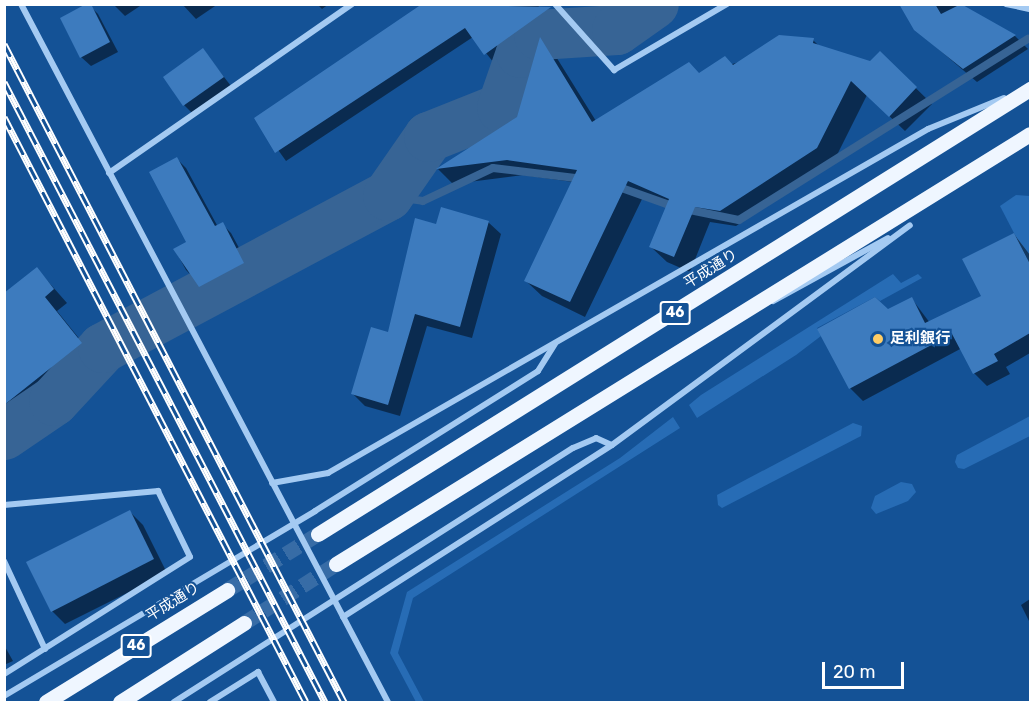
<!DOCTYPE html>
<meta charset="utf-8">
<style>
body{margin:0}
#map{position:relative;width:1035px;height:707px;overflow:hidden;background:#145296;font-family:Rubik,"Noto Sans JP",sans-serif}
div>[style]{position:absolute}
[style*='--x']{left:calc(var(--x)*1px);top:calc(var(--y)*1px);width:calc(var(--w)*1px);rotate:calc(var(--a)*1deg)}
.green>*{inset:0;background:#276cb5}
.water>*{inset:0;background:#376495}
.shadow>*{inset:0;background:#0007}
.stream>*{height:8px;margin:-4px;padding:0 4px;transform-origin:4px;border-radius:4px;background:#376495}
.river>*{height:50px;margin:-25px;padding:0 25px;transform-origin:25px;border-radius:25px;background:#376495}
.building>*{inset:0;background:#3d7bbe}
.primary-tunnel>*{height:15px;margin-top:-7.5px;transform-origin:0;background:repeating-linear-gradient(90deg,#376ca6 0 15px,transparent 0 23px)}
.minor>*{height:6px;margin:-3px;padding:0 3px;transform-origin:3px;border-radius:3px;background:#a4caf2}
.primary>*{height:15px;margin:-7.5px;padding:0 7.5px;transform-origin:7.5px;border-radius:7.5px;background:#eff6ff}
.rail>*{height:7px;margin-top:-3.5px;transform-origin:0;background:repeating-linear-gradient(90deg,#145296 0 14px,#fff 0 28px);box-sizing:border-box;border-block:2px solid #fff}
.dots>*{width:16px;height:16px;translate:-50% -50%;box-sizing:border-box;border:3px solid #145296;border-radius:50%}
span{translate:-50% -50%;white-space:nowrap;text-align:center;line-height:1.15;-webkit-text-stroke:4.5px #145296;paint-order:stroke}
.shield-label span{padding:2px 4px;background:#145296;border:2px solid;border-radius:4px;-webkit-text-stroke-width:0}
.shield-label{font-size:14px;color:#fff;font-weight:700}
.street-label{font-size:15px;color:#fff}
.poi-label{font-size:15px;color:#fff;font-weight:700}
.left{translate:0 -50%;text-align:left}
.frame{position:absolute;inset:0;border:6px solid #fff;pointer-events:none}
.scale{position:absolute;left:822px;top:662px;width:82px;height:27px;box-sizing:border-box;border:3px solid #fff;border-top:0;padding-left:8px;font-size:18px;line-height:21px;white-space:nowrap;color:#fff;-webkit-text-stroke:4px #145296;paint-order:stroke}
</style>
<div id="map">
<div class="green">
<div style="clip-path:polygon(1016px 195px,1030px 196px,1030px 264px,1000px 206px)"></div>
<div style="clip-path:polygon(893px 274px,901px 283px,918px 274px,922px 278px,880px 301px,875px 297px,817px 328px,821px 336px,796px 355px,697px 418px,689px 405px,701px 395px)"></div>
<div style="clip-path:polygon(1030px 416px,1030px 436px,964px 469px,958px 468px,955px 462px,957px 455px)"></div>
<div style="clip-path:polygon(673px 417px,680px 428px,413px 598px,398px 653px,424px 702px,416px 702px,390px 653px,407px 592px,620px 458px)"></div>
<div style="clip-path:polygon(853px 423px,862px 426px,861px 436px,722px 508px,718px 505px,717px 495px)"></div>
<div style="clip-path:polygon(901px 482px,912px 484px,916px 492px,908px 501px,876px 514px,871px 508px,875px 496px)"></div>
</div>
<div class="water">
<div style="clip-path:polygon(99px 343px,110px 362px,67px 403px,5px 446px,5px 424px,39px 399px)"></div>
</div>
<div class="shadow">
<div style="clip-path:polygon(113px 4px,143px 4px,125px 16px)"></div>
<div style="clip-path:polygon(182px 4px,218px 4px,196px 19px)"></div>
<div style="clip-path:polygon(317px 4px,329px 4px,322px 9px)"></div>
<div style="clip-path:polygon(425px 4px,537px 4px,550px 23px,494px 63px,473px 37px,286px 161px,256px 119px)"></div>
<div style="clip-path:polygon(937px 4px,958px 4px,1015px 36px,1028px 49px,977px 82px,915px 29px,927px 11px)"></div>
<div style="clip-path:polygon(89px 5px,98px 14px,118px 52px,91px 66px,81px 57px)"></div>
<div style="clip-path:polygon(541px 40px,555px 55px,596px 121px,699px 74px,813px 40px,820px 47px,871px 62px,880px 53px,932px 104px,905px 131px,867px 95px,833px 163px,736px 226px,710px 222px,690px 272px,667px 262px,651px 247px,668px 206px,644px 195px,585px 317px,542px 296px,526px 281px,573px 182px,523px 175px,453px 184px,438px 169px,518px 118px)"></div>
<div style="clip-path:polygon(203px 50px,231px 86px,193px 114px,184px 105px)"></div>
<div style="clip-path:polygon(177px 159px,186px 168px,218px 227px,222px 224px,231px 233px,252px 272px,210px 295px,186px 270px,175px 250px,189px 242px)"></div>
<div style="clip-path:polygon(488px 222px,501px 234px,472px 338px,427px 326px,400px 416px,365px 406px,353px 394px,389px 334px,438px 226px)"></div>
<div style="clip-path:polygon(1014px 234px,1030px 255px,1030px 353px,1006px 367px,1010px 374px,987px 386px,974px 373px,962px 348px,863px 401px,850px 388px,888px 311px,912px 299px,930px 323px,983px 297px)"></div>
<div style="clip-path:polygon(37px 269px,67px 303px,57px 311px,94px 357px,4px 428px,4px 341px)"></div>
<div style="clip-path:polygon(130px 512px,143px 525px,167px 573px,65px 624px,52px 611px)"></div>
<div style="clip-path:polygon(1030px 599px,1030px 623px,1021px 605px)"></div>
<div style="clip-path:polygon(4px 645px,13px 661px,4px 665px)"></div>
</div>
<div class="stream">
<div style="--x:616;--y:186;--w:63;--a:19.6"></div>
<div style="--x:675;--y:207;--w:65;--a:11.5"></div>
<div style="--x:739;--y:220;--w:341;--a:-32.1"></div>
<div style="--x:388;--y:196;--w:35;--a:8"></div>
<div style="--x:423;--y:201;--w:77;--a:-25.2"></div>
<div style="--x:493;--y:168;--w:91;--a:7"></div>
</div>
<div class="river">
<div style="--x:4;--y:435;--w:60;--a:-34.2"></div>
<div style="--x:54;--y:401;--w:72;--a:-47.2"></div>
<div style="--x:103;--y:348;--w:323;--a:-28.1"></div>
<div style="--x:388;--y:196;--w:72;--a:-55.2"></div>
<div style="--x:429;--y:137;--w:79;--a:-21.7"></div>
<div style="--x:502;--y:108;--w:58;--a:-70.9"></div>
<div style="--x:521;--y:53;--w:25;--a:-45"></div>
<div style="--x:539;--y:35;--w:78;--a:-3.7"></div>
<div style="--x:617;--y:30;--w:45;--a:-35.1"></div>
</div>
<div class="building">
<div style="clip-path:polygon(86px 4px,91px 4px,110px 42px,80px 58px,60px 18px)"></div>
<div style="clip-path:polygon(422px 4px,551px 7px,484px 55px,465px 28px,275px 153px,254px 118px)"></div>
<div style="clip-path:polygon(899px 4px,935px 4px,941px 14px,961px 4px,1016px 35px,963px 69px,914px 30px)"></div>
<div style="clip-path:polygon(779px 35px,814px 38px,813px 43px,870px 61px,880px 51px,917px 87px,889px 117px,851px 81px,817px 148px,720px 211px,695px 207px,674px 257px,649px 247px,669px 199px,628px 181px,570px 302px,524px 281px,577px 170px,507px 160px,436px 169px,517px 117px,540px 37px,592px 122px,689px 62px,699px 73px,725px 56px,733px 65px)"></div>
<div style="clip-path:polygon(203px 48px,224px 77px,183px 106px,163px 77px)"></div>
<div style="clip-path:polygon(177px 157px,215px 226px,223px 222px,244px 263px,199px 287px,173px 249px,186px 242px,149px 172px)"></div>
<div style="clip-path:polygon(441px 207px,489px 221px,460px 327px,415px 314px,388px 405px,351px 394px,371px 327px,388px 332px,415px 218px,436px 224px)"></div>
<div style="clip-path:polygon(1014px 233px,1030px 264px,1030px 333px,994px 354px,998px 361px,973px 374px,952px 334px,849px 389px,817px 329px,875px 297px,888px 309px,912px 297px,925px 323px,981px 296px,962px 259px)"></div>
<div style="clip-path:polygon(37px 267px,54px 289px,45px 297px,82px 343px,4px 405px,4px 293px)"></div>
<div style="clip-path:polygon(130px 510px,154px 559px,51px 612px,26px 562px)"></div>
</div>
<div class="primary-tunnel">
<div style="--x:227;--y:590;--w:107;--a:-31.6"></div>
<div style="--x:244;--y:623;--w:109;--a:-32.7"></div>
</div>
<div class="minor">
<div style="--x:21;--y:4;--w:789;--a:62.27"></div>
<div style="--x:555;--y:4;--w:89;--a:48.2"></div>
<div style="--x:614;--y:70;--w:131;--a:-30.3"></div>
<div style="--x:1006;--y:4;--w:25;--a:12"></div>
<div style="--x:109;--y:173;--w:296;--a:-34.8"></div>
<div style="--x:773;--y:301;--w:131;--a:-28.7"></div>
<div style="--x:272;--y:483;--w:57;--a:-10.1"></div>
<div style="--x:328;--y:473;--w:692;--a:-29.83"></div>
<div style="--x:928;--y:129;--w:82;--a:-22.2"></div>
<div style="--x:4;--y:505;--w:155;--a:-5.2"></div>
<div style="--x:158;--y:491;--w:73;--a:64.1"></div>
<div style="--x:190;--y:557;--w:220;--a:147.8"></div>
<div style="--x:4;--y:561;--w:97;--a:65"></div>
<div style="--x:343;--y:617;--w:319;--a:-32.6"></div>
<div style="--x:612;--y:445;--w:370;--a:-36.4"></div>
<div style="--x:4;--y:696;--w:362;--a:-30.7"></div>
<div style="--x:315;--y:511;--w:263;--a:-32.1"></div>
<div style="--x:538;--y:371;--w:32;--a:-58"></div>
<div style="--x:174;--y:702;--w:473;--a:-32.5"></div>
<div style="--x:573;--y:448;--w:25;--a:-23"></div>
<div style="--x:596;--y:438;--w:17;--a:24"></div>
<div style="--x:210;--y:702;--w:57;--a:-32"></div>
<div style="--x:258;--y:672;--w:34;--a:62"></div>
</div>
<div class="primary">
<div style="--x:318;--y:534;--w:840;--a:-32.01"></div>
<div style="--x:336;--y:564;--w:816;--a:-31.78"></div>
<div style="--x:46;--y:702;--w:213;--a:-31.7"></div>
<div style="--x:120;--y:702;--w:147;--a:-32.5"></div>
</div>
<div class="rail">
<div style="--x:4;--y:44;--w:741;--a:62.67"></div>
<div style="--x:4;--y:82;--w:698;--a:62.63"></div>
<div style="--x:4;--y:117;--w:658;--a:62.7"></div>
</div>
<div class="dots">
<div style="left:878px;top:339px;background:#ffcd65"></div>
</div>
<div class="shield-label">
<span style="left:675px;top:313px">46</span>
<span style="left:136px;top:646px">46</span>
</div>
<div class="street-label">
<span style="left:711px;top:269px;rotate:-32deg">平成通り</span>
<span style="left:173px;top:602px;rotate:-32deg">平成通り</span>
</div>
<div class="poi-label">
<span class="left" style="left:890px;top:339px">足利銀行</span>
</div>
<div class="frame"></div>
<div class="scale">20 m</div>
</div>
